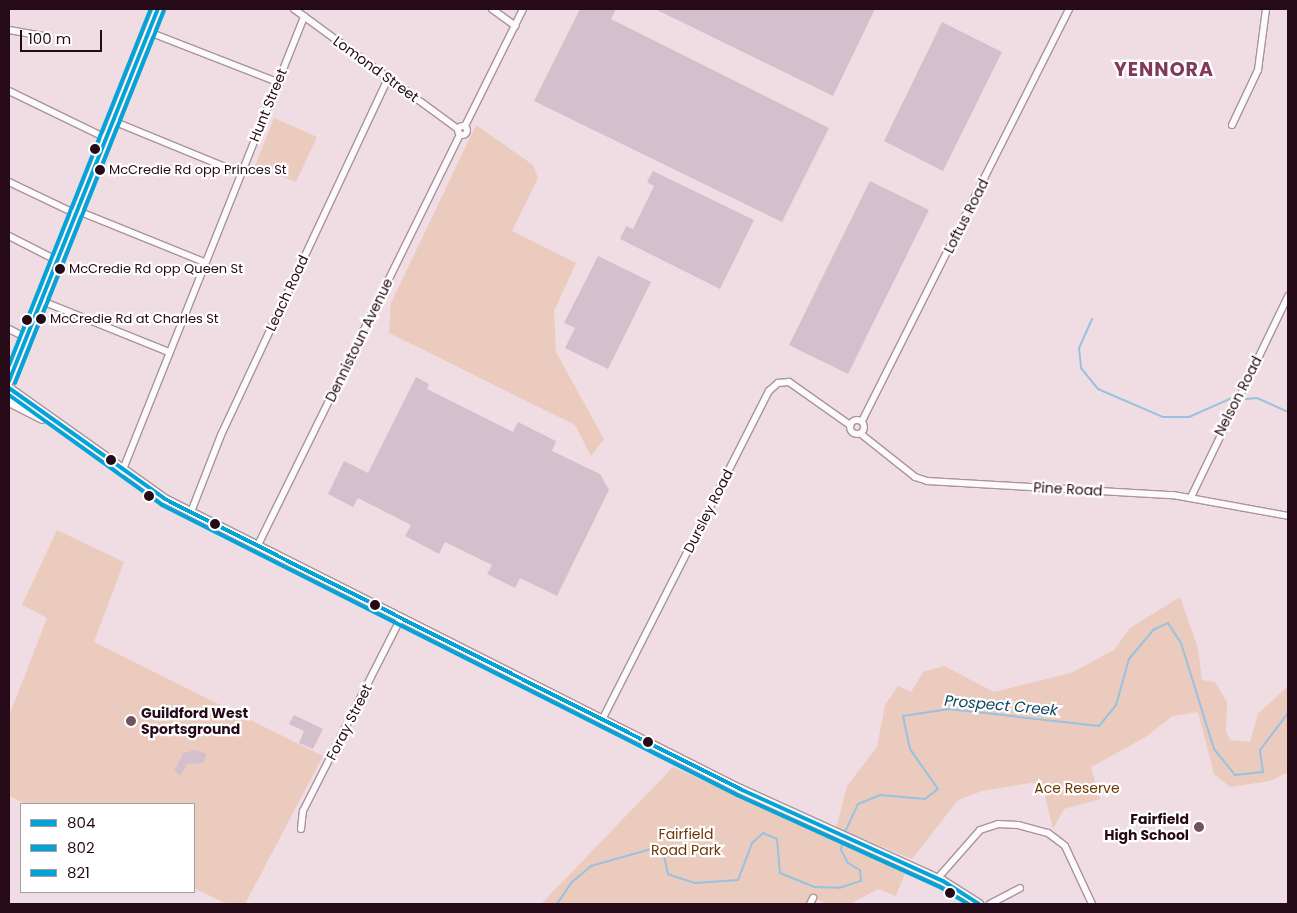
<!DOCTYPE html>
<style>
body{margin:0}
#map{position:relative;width:1297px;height:913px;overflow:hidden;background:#efdde3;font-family:Poppins,sans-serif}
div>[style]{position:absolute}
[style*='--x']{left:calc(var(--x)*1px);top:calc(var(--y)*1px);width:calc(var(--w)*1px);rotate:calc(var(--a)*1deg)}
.green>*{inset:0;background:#ebcbbe}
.stream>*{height:2px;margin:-1px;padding:0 1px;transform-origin:1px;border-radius:1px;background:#98c2e0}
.building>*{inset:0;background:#d4bfcc}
.roads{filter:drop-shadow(1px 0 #a9939c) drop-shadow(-1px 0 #a9939c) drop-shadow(0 1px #a9939c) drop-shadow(0 -1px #a9939c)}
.minor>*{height:6px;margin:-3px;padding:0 3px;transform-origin:3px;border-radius:3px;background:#fdfafb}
.minor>.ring{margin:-3px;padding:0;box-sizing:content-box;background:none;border:6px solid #fdfafb;border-radius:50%}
.major>*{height:8px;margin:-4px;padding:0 4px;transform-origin:4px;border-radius:4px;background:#fdfafb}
.bus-1>*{height:4px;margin:-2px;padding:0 2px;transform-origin:2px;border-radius:2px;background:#04a4d9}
.bus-2>*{height:4px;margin:-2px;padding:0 2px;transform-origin:2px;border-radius:2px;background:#04a4d9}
.bus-3>*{height:4px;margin:-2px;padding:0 2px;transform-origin:2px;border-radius:2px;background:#04a4d9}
.bus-4>*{height:4px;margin:-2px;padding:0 2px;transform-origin:2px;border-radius:2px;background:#04a4d9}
.dots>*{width:14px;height:14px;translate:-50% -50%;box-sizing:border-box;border:2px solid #fff;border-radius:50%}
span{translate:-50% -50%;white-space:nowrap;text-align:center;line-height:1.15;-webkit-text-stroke:4.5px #fff;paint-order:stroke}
.bus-label{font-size:13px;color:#270a17}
.left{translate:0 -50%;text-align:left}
.street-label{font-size:14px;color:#270a17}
.poi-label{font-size:14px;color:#270a17;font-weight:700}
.right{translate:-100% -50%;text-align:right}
.park-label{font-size:14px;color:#6d3603}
.water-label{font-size:15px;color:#104763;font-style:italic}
.district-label{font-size:19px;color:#803a58;font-weight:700;letter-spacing:1px}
.frame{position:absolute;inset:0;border:10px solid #270a17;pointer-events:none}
.legend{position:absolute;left:20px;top:803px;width:175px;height:90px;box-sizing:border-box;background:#fff;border:1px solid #a99da2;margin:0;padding:6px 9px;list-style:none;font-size:15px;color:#270a17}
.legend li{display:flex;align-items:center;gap:10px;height:25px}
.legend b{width:25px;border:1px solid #a99da2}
.scale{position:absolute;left:20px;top:30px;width:82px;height:22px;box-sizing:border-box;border:2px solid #270a17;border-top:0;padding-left:6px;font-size:15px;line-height:18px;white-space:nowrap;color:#270a17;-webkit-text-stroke:4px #fff;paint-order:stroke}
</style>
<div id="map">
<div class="green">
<div style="clip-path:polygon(274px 118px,317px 137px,296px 182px,255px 166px)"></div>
<div style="clip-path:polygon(476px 125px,533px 165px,538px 178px,512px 231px,576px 263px,554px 311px,556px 352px,604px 439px,591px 456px,575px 425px,389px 333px,391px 303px)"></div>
<div style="clip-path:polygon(57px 530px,124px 562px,94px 642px,323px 756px,245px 904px,227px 904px,194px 888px,194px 804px,26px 804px,9px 796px,9px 716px,47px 618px,22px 605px)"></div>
<div style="clip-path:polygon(1180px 597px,1198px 648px,1202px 680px,1215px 682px,1227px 702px,1226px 732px,1230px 740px,1250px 742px,1258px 714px,1288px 686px,1288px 772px,1270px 781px,1230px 787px,1214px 774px,1198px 712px,1173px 716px,1144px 738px,1091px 767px,1100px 799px,1064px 809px,1053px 829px,1042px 784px,1030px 783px,982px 791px,958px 800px,912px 859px,836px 828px,847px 786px,877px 747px,885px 705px,898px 686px,911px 692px,923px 672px,944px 666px,994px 692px,1071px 673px,1114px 650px,1130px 628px)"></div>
<div style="clip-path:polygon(673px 767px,905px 873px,896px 896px,878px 889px,850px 904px,826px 904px,811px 896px,806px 904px,541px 904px)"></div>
</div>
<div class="stream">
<div style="--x:1092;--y:319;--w:32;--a:114"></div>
<div style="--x:1079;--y:348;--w:20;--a:84"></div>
<div style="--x:1081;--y:368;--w:27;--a:51"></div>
<div style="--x:1098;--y:389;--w:71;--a:23.3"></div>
<div style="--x:1163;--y:417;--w:26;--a:0"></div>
<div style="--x:1189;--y:417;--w:49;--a:-24"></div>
<div style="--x:1246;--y:399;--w:11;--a:-5"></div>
<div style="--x:1257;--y:398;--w:34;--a:24"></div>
<div style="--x:844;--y:834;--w:33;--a:-65"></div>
<div style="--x:858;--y:804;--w:24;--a:-22"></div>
<div style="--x:880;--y:795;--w:45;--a:5.1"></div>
<div style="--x:925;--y:799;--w:16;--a:-38"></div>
<div style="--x:938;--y:789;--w:49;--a:-125"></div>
<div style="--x:910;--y:749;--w:34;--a:-102"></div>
<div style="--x:903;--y:716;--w:47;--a:-8.7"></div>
<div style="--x:949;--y:709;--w:151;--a:6.5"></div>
<div style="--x:1099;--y:726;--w:27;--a:-51"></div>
<div style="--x:1116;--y:705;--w:48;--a:-74.2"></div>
<div style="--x:1129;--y:659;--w:38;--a:-50"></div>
<div style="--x:1153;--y:630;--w:17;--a:-25"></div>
<div style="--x:1168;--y:623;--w:24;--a:57"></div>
<div style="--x:1181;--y:643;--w:111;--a:72.7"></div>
<div style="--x:1214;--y:749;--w:33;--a:51"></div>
<div style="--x:1235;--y:775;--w:28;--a:-6"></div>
<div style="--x:1263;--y:772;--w:22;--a:-98"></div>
<div style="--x:1260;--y:750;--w:46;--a:-52.9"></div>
<div style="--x:557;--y:904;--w:27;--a:-56"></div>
<div style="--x:572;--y:882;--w:25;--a:-40"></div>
<div style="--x:591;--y:866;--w:62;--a:-15.8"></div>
<div style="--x:651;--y:849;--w:12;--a:14"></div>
<div style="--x:663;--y:852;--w:23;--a:77"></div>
<div style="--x:668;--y:874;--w:12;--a:20"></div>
<div style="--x:679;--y:878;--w:17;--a:17"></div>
<div style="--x:695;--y:883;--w:43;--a:-4"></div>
<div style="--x:738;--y:880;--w:40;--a:-69"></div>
<div style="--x:752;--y:843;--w:15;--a:-42"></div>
<div style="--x:763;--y:833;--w:15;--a:23"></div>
<div style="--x:777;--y:839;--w:34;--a:85"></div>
<div style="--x:780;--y:873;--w:38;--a:22"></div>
<div style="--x:815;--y:887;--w:24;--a:2"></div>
<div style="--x:839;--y:888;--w:23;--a:-18"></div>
<div style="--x:861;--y:881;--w:11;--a:-95"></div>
<div style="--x:860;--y:870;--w:14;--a:-150"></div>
<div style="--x:848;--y:863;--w:15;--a:-118"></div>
<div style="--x:841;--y:850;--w:12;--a:-81"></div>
</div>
<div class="building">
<div style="clip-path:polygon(580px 9px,616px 9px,611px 19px,829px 128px,782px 222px,534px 101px)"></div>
<div style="clip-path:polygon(655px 9px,875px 9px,833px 96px)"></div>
<div style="clip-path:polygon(942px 22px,1002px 52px,943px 171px,884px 141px)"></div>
<div style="clip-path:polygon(653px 171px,754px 220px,720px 289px,620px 239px,626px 226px,633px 229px,654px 186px,647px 182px)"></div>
<div style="clip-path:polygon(870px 181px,929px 210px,848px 374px,789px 345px)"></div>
<div style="clip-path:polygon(598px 256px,651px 282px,608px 369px,565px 348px,575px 328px,564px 323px)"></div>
<div style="clip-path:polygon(416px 377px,429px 384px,427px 389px,513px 432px,518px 422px,556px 441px,552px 451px,600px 474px,609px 490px,557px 596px,520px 578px,515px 588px,487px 574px,492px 565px,445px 542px,439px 554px,405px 536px,411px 525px,358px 498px,353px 507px,328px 494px,344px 461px,368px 473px)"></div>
<div style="clip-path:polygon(294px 715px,323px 729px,313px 749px,299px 743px,304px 731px,289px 724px)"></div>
<div style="clip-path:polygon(195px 750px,207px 754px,203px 763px,187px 764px,181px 775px,174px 771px,184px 753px)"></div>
</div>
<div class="roads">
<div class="minor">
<div style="--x:294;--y:9;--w:203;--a:36.2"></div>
<div style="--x:492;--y:9;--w:29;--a:36"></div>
<div style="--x:9;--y:30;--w:39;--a:10"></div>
<div style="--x:149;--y:32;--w:137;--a:21.3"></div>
<div style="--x:9;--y:91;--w:108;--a:25.9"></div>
<div style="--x:113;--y:121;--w:137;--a:22.3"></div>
<div style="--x:1232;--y:125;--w:61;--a:-64.7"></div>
<div style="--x:1258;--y:70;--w:62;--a:-82.5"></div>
<div class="ring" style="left:457.5px;top:125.5px;width:3px;height:3px"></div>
<div style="--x:465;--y:126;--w:131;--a:-63.6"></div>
<div style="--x:9;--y:182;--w:74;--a:25.5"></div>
<div style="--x:78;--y:211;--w:136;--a:22"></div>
<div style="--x:9;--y:236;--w:55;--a:27"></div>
<div style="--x:42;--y:301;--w:137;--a:21.9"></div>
<div style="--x:9;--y:329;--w:20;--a:27"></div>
<div class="ring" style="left:850px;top:420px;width:8px;height:8px"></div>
<div style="--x:862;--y:421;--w:461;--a:-63.3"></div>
<div style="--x:861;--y:434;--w:69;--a:38.5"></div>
<div style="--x:915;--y:477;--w:13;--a:18"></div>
<div style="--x:927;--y:481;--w:246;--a:3.3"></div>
<div style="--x:1173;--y:495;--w:117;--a:10.3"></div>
<div style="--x:122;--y:472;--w:491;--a:-68.2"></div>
<div style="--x:1191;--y:497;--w:223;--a:-64.2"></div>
<div style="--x:191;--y:512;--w:83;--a:-68.7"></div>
<div style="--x:221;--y:435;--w:395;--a:-64.9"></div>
<div style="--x:258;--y:545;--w:458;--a:-63.8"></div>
<div style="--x:603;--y:718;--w:367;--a:-63.1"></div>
<div style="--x:769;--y:391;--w:12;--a:-42"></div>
<div style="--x:778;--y:383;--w:11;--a:-5"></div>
<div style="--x:789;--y:382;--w:75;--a:35.2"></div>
<div style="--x:301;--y:829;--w:18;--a:-84"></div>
<div style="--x:303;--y:811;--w:216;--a:-63.1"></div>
<div style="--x:937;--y:879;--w:65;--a:-48.7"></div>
<div style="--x:980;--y:830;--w:19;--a:-18"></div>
<div style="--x:998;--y:824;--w:20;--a:3"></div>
<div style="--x:1018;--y:825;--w:31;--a:15"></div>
<div style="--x:1048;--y:833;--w:21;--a:37"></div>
<div style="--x:1065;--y:846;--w:64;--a:65"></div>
<div style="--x:810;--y:904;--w:7;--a:-63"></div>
<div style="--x:990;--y:904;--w:34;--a:-28"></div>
</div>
<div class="major">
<div style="--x:9;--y:381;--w:401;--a:-68.2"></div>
<div style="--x:9;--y:388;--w:191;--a:35.4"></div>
<div style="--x:165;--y:499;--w:644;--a:26.76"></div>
<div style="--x:740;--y:789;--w:223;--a:24.4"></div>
<div style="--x:943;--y:881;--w:43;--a:32.6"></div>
<div style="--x:9;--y:402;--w:37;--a:27"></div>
</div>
</div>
<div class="bus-1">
<div style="--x:9;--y:381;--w:401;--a:-68.2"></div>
<div style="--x:9;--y:388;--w:191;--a:35.4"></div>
<div style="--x:165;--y:499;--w:644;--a:26.76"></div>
<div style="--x:740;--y:789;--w:223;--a:24.4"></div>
<div style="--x:943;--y:881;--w:43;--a:32.6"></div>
</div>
<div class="bus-2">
<div style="--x:9;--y:395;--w:188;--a:35.7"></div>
<div style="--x:162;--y:505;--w:644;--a:26.76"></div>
<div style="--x:737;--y:795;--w:223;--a:24.4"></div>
<div style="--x:940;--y:887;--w:33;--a:31"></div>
</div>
<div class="bus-3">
<div style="--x:15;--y:383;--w:401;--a:-68.2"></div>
</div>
<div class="bus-4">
<div style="--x:9;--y:365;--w:383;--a:-68.3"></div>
</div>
<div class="dots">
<div style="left:95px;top:149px;background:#270a17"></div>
<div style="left:100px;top:170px;background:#270a17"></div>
<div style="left:60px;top:269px;background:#270a17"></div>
<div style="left:41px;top:319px;background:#270a17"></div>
<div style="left:27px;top:320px;background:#270a17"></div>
<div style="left:111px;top:460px;background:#270a17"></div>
<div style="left:149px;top:496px;background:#270a17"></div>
<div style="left:215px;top:524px;background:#270a17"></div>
<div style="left:375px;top:605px;background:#270a17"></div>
<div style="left:131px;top:721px;background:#6d545e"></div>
<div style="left:648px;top:742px;background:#270a17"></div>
<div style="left:1199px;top:827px;background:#6d545e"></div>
<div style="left:950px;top:893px;background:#270a17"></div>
</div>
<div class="bus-label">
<span class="left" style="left:109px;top:170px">McCredie Rd opp Princes St</span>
<span class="left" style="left:69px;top:269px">McCredie Rd opp Queen St</span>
<span class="left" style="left:50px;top:319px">McCredie Rd at Charles St</span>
</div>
<div class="street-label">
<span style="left:376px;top:69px;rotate:36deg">Lomond Street</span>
<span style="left:268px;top:105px;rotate:-68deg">Hunt Street</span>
<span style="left:966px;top:216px;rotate:-63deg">Loftus Road</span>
<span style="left:287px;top:293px;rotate:-65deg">Leach Road</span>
<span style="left:359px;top:340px;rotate:-64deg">Dennistoun Avenue</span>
<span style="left:1238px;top:396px;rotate:-63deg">Nelson Road</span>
<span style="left:1068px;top:489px;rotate:3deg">Pine Road</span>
<span style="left:708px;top:511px;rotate:-63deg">Dursley Road</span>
<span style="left:349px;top:722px;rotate:-63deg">Foray Street</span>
</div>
<div class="poi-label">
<span class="left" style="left:141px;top:721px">Guildford West<br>Sportsground</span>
<span class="right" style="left:1189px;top:827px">Fairfield<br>High School</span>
</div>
<div class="park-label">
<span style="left:1077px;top:788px">Ace Reserve</span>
<span style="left:686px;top:842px">Fairfield<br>Road Park</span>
</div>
<div class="water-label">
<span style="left:1001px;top:705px;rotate:5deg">Prospect Creek</span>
</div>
<div class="district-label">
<span style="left:1164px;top:70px">YENNORA</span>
</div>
<div class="frame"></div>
<ul class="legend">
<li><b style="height:6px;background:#04a4d9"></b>804</li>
<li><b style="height:6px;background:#04a4d9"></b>802</li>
<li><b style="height:6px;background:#04a4d9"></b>821</li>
</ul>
<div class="scale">100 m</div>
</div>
